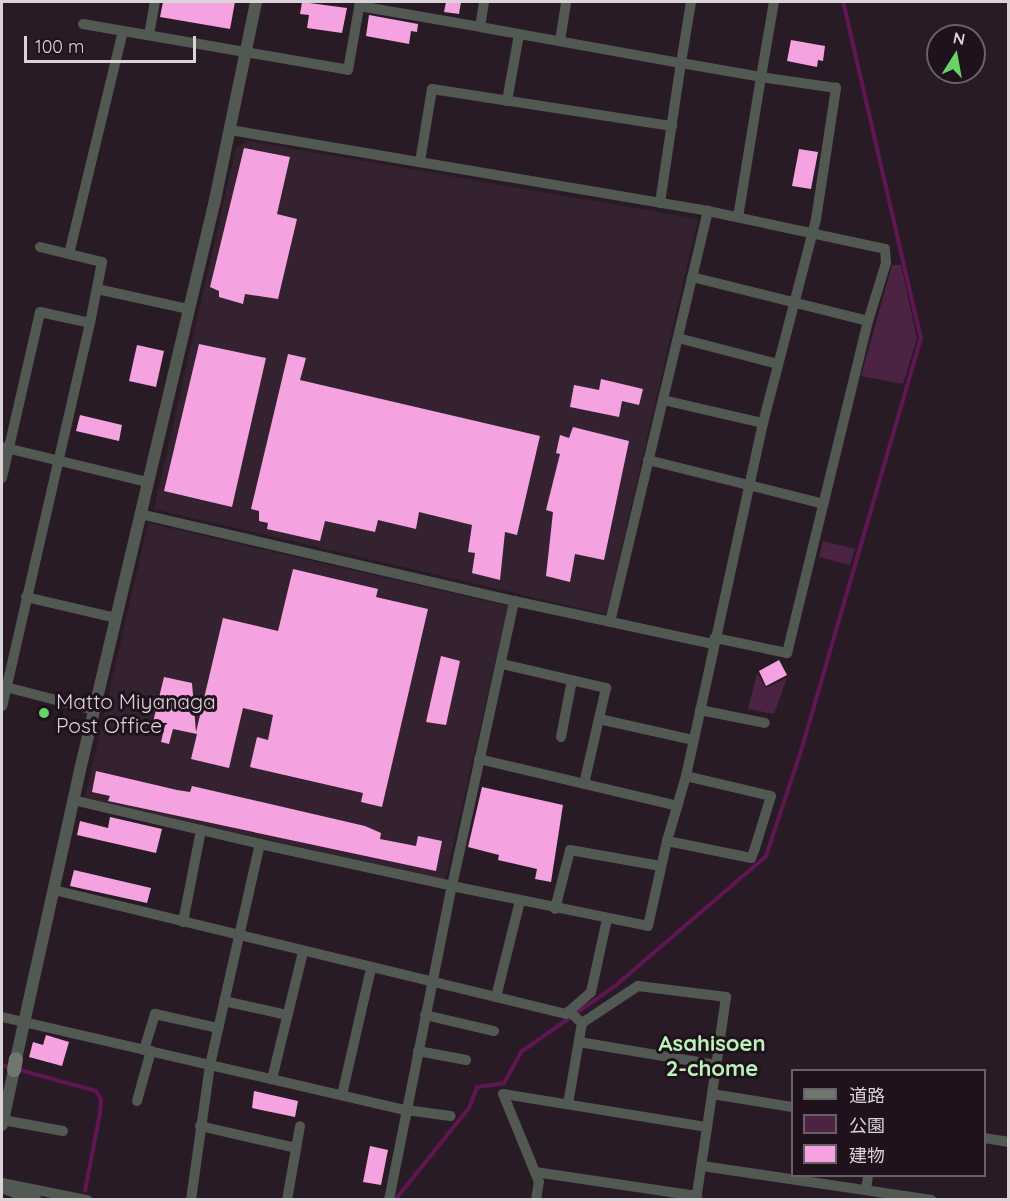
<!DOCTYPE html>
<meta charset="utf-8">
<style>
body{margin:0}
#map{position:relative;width:1010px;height:1201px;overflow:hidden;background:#291b25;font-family:Quicksand,"Noto Sans JP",sans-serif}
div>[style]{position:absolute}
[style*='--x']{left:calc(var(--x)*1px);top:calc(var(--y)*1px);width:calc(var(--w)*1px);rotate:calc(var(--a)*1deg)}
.built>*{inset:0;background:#352230}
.green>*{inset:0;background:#4c2343}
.stream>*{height:4px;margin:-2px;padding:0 2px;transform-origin:2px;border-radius:2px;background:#5f1652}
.building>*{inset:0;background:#f5a2e0}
.minor>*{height:10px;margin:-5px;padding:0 5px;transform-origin:5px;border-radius:5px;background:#525852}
.tertiary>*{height:12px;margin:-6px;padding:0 6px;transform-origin:6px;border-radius:6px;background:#525852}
.secondary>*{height:14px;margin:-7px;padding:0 7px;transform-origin:7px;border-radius:7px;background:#6f786e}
.dots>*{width:16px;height:16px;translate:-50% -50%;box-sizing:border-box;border:3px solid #1f121c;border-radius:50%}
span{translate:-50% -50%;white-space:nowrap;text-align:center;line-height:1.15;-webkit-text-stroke:6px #1f121c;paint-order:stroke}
.poi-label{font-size:21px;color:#dcd3d9}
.left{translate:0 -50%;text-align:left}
.neighbourhood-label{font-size:22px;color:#baf3b7;font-weight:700}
.frame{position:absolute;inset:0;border:3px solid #dcd3d9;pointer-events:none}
.legend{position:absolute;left:791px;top:1069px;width:195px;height:108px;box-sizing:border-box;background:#1f121c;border:2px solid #6b5f68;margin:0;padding:8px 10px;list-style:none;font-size:18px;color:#dcd3d9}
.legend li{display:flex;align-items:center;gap:12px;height:30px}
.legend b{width:30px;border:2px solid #6b5f68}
.north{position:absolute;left:926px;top:24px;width:60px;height:60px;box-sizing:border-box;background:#1f121c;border:2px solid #6b5f68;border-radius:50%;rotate:11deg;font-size:16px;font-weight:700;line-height:24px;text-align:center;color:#dcd3d9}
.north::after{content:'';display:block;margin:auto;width:21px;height:27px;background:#67d465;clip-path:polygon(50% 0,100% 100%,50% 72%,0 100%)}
.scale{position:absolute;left:24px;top:36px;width:172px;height:27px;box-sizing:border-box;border:3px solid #dcd3d9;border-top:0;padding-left:8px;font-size:18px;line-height:21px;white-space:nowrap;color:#dcd3d9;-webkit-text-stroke:4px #1f121c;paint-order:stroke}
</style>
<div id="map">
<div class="built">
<div style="clip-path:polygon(248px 141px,698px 219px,606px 614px,154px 509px,236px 148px)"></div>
<div style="clip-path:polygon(148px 523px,508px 606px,445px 880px,85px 798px)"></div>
</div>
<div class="green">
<div style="clip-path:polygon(892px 265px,901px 265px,917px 338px,903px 384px,861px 376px)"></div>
<div style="clip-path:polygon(823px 541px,855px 549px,850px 565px,819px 557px)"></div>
<div style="clip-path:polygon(757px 673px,766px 688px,787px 678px,774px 714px,748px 709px)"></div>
</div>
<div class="stream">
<div style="--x:2;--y:1065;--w:98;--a:15.5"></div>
<div style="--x:96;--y:1091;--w:9;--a:58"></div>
<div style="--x:101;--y:1099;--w:14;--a:94"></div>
<div style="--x:100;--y:1113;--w:79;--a:100.9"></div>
<div style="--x:395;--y:1200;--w:118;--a:-51.2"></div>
<div style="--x:469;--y:1108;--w:22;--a:-69"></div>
<div style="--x:477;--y:1087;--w:27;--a:-8"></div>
<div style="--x:504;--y:1083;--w:35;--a:-61"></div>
<div style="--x:521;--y:1052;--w:115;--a:-35.1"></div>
<div style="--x:615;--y:986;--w:199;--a:-40.7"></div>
<div style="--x:766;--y:856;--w:111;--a:-71.6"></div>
<div style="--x:801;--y:751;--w:429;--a:-73.8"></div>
<div style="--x:921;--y:339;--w:346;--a:-103"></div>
</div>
<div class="building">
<div style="clip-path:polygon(163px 2px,235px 2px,230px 29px,160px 17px)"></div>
<div style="clip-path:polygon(302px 2px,347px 8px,342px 33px,307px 28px,309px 15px,300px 14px)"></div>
<div style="clip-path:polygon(446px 2px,461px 2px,459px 14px,444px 12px)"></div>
<div style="clip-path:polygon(369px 15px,418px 24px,417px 32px,411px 31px,409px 44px,366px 36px)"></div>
<div style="clip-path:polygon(791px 40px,825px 46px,823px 61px,818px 60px,817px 67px,787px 61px)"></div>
<div style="clip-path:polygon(244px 148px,290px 157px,277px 214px,297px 219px,278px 299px,245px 294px,243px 304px,219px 297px,219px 291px,210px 287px)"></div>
<div style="clip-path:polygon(799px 149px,818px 152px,811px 189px,792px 186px)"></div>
<div style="clip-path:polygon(199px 344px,266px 358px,232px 507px,164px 491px)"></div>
<div style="clip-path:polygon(137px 345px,164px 351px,156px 387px,129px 381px)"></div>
<div style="clip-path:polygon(288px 354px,306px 358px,300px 380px,540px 436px,517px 535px,505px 532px,500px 580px,472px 573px,475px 553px,468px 552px,472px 525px,419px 512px,416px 529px,378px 520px,375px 532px,325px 521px,320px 541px,267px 529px,268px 523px,259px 521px,259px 511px,251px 509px)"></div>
<div style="clip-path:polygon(601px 379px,643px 389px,639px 405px,622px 401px,619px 417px,570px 407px,574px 385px,599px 390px)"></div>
<div style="clip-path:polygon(80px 415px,122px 425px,119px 441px,76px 431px)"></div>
<div style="clip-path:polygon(573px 427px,629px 441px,604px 560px,575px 554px,570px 582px,546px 576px,553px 512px,546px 510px,560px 454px,556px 453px,560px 435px,569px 438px)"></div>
<div style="clip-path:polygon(293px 569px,378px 589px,376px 597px,428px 609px,382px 807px,361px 802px,363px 793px,250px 767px,257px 737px,268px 740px,273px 715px,243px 708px,229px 768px,191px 759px,197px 734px,173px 729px,169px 744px,161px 742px,165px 725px,153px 722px,164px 677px,192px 683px,196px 732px,223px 618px,278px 631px)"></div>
<div style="clip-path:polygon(441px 656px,460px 661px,446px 725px,426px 722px)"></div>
<div style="clip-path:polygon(779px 660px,787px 675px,766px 686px,759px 671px)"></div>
<div style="clip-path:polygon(96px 771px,177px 790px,190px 792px,192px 786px,365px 826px,381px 833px,380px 839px,416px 846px,418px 836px,442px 841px,436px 871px,108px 801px,110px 796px,92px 792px)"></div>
<div style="clip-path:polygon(482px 787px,563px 805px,551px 882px,535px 879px,537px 869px,498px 860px,499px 855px,468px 847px)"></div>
<div style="clip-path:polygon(110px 817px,162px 829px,156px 853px,77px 835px,80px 821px,108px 828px)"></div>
<div style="clip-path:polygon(74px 870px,151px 888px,147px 903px,70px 886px)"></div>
<div style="clip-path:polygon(46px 1035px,69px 1042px,62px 1066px,29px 1057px,33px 1042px,43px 1045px)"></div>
<div style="clip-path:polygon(254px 1091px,298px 1101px,295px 1117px,252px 1108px)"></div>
<div style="clip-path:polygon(370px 1146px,388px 1150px,381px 1185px,363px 1182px)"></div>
</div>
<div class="minor">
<div style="--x:484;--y:2;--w:25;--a:99"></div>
<div style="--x:480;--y:27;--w:204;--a:10.2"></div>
<div style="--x:681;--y:63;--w:62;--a:-80.7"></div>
<div style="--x:359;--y:6;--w:123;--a:9.8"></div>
<div style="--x:83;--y:24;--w:269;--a:9.8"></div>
<div style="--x:348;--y:70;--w:69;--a:-80"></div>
<div style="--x:149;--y:35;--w:34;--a:-80"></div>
<div style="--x:560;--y:41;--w:39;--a:-81"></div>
<div style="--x:507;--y:101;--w:68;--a:-79.8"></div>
<div style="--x:230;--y:130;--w:485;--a:9.6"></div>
<div style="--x:708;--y:211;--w:181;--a:12.1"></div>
<div style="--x:885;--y:249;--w:14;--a:86"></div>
<div style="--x:886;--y:263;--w:61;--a:107.2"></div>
<div style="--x:868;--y:321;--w:342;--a:103.7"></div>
<div style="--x:787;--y:653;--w:74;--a:-168.2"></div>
<div style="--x:420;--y:162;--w:74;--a:-80.7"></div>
<div style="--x:432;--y:89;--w:243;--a:8.8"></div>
<div style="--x:660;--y:203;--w:142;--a:-81.5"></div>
<div style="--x:681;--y:63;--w:81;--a:9.9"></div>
<div style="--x:761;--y:77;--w:142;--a:99.3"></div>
<div style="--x:40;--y:247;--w:64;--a:13.6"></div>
<div style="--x:102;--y:262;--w:62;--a:101.1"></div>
<div style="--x:69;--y:254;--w:229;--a:-76.4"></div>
<div style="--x:692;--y:277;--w:181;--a:14"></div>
<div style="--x:97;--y:289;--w:94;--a:12.3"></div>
<div style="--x:678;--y:338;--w:103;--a:14.6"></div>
<div style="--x:663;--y:400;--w:103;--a:13"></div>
<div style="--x:2;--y:447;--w:150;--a:13.5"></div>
<div style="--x:648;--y:460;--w:181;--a:14"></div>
<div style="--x:2;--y:478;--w:170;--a:-77.1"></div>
<div style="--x:40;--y:312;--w:51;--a:12.4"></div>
<div style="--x:90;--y:323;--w:393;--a:102.9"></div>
<div style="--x:140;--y:514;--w:384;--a:13.1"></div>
<div style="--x:26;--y:597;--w:92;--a:13.1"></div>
<div style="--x:610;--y:622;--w:423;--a:-76.6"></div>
<div style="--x:502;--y:664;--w:107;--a:13"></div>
<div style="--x:606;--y:688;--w:98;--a:102.9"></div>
<div style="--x:2;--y:686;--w:95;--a:14.6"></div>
<div style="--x:700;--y:710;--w:66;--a:11.3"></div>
<div style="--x:599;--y:719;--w:96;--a:12.6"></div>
<div style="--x:561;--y:737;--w:58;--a:-79.1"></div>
<div style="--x:479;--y:759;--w:204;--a:13.3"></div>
<div style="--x:73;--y:800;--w:192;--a:13.2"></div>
<div style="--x:667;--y:841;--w:68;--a:-73.7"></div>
<div style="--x:54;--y:890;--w:527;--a:13.61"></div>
<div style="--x:566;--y:1014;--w:33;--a:-41"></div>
<div style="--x:591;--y:992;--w:75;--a:-77.6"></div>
<div style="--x:555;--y:909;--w:61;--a:-75.7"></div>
<div style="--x:570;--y:850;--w:92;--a:10"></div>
<div style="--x:183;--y:922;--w:94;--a:-78.9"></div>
<div style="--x:496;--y:997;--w:99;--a:-76"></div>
<div style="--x:224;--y:1001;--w:65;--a:12.5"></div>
<div style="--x:569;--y:1011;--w:18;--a:43"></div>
<div style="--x:582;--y:1023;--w:67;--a:-33.5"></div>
<div style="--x:638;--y:986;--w:89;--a:7.1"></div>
<div style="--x:726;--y:997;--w:98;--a:98.2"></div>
<div style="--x:425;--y:1015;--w:71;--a:13.1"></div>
<div style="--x:2;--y:1017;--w:415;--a:13"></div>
<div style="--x:406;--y:1110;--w:45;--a:7.6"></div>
<div style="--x:579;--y:1042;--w:139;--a:9.5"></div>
<div style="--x:144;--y:1050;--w:38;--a:-73"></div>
<div style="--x:155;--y:1014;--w:65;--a:12.5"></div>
<div style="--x:418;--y:1051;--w:49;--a:10.6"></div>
<div style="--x:272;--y:1079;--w:131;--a:-76.3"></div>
<div style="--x:342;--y:1095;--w:130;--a:-77.1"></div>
<div style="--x:137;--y:1101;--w:52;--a:-74.4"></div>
<div style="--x:568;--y:1104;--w:82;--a:-80.2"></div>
<div style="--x:3;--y:1120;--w:61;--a:10.4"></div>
<div style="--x:200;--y:1126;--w:98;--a:12.9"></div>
<div style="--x:984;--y:1138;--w:24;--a:9"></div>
<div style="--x:702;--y:1166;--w:232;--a:8.4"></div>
<div style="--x:535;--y:1172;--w:164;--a:8.4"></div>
<div style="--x:2;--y:1183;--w:87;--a:11.3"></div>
<div style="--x:866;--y:1190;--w:14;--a:-82"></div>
<div style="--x:191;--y:1200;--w:136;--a:-82"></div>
<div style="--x:210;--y:1065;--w:227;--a:-77.3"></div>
<div style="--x:260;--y:844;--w:197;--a:12.3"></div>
<div style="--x:452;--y:886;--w:292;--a:-77.7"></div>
<div style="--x:514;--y:601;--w:204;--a:12.2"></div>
<div style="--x:287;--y:1200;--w:75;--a:-80"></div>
<div style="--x:389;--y:1200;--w:320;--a:-78.7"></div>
<div style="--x:452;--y:886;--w:200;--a:11.5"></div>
<div style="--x:648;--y:926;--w:87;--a:-77.4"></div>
<div style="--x:667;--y:841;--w:86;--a:11.4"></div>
<div style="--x:751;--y:858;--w:11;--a:-68"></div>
<div style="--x:755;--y:848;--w:54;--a:-72.9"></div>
<div style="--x:771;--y:796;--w:87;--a:-166.8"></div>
<div style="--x:686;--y:776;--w:361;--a:-77.7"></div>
<div style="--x:763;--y:423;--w:211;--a:-75.4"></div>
<div style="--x:816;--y:219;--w:133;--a:-81.3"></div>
<div style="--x:836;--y:88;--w:76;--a:-171.7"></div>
<div style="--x:761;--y:77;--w:76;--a:-80.2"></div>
<div style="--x:536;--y:1200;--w:18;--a:-81"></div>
<div style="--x:539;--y:1182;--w:95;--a:-112.2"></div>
<div style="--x:503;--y:1094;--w:207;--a:9.2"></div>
<div style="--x:696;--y:1200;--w:107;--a:-81.4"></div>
<div style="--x:712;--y:1094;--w:81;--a:9.2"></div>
</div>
<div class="tertiary">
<div style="--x:16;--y:1059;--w:296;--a:-77.5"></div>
<div style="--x:80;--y:770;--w:586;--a:-76.68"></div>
<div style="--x:215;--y:200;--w:202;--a:-78.3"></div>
<div style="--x:2;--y:1125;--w:56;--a:-77.7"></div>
<div style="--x:2;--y:1187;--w:36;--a:21"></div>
</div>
<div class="secondary">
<div style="--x:14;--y:1070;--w:11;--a:-80"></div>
</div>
<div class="dots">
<div style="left:44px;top:713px;background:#67d465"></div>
</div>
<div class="poi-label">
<span class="left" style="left:56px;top:713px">Matto Miyanaga<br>Post Office</span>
</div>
<div class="neighbourhood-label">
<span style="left:712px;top:1056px">Asahisoen<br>2-chome</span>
</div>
<div class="frame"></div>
<ul class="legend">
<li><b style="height:8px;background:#6f786e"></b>道路</li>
<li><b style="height:16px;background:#4c2343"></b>公園</li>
<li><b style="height:16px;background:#f5a2e0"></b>建物</li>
</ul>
<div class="north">N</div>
<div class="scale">100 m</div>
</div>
